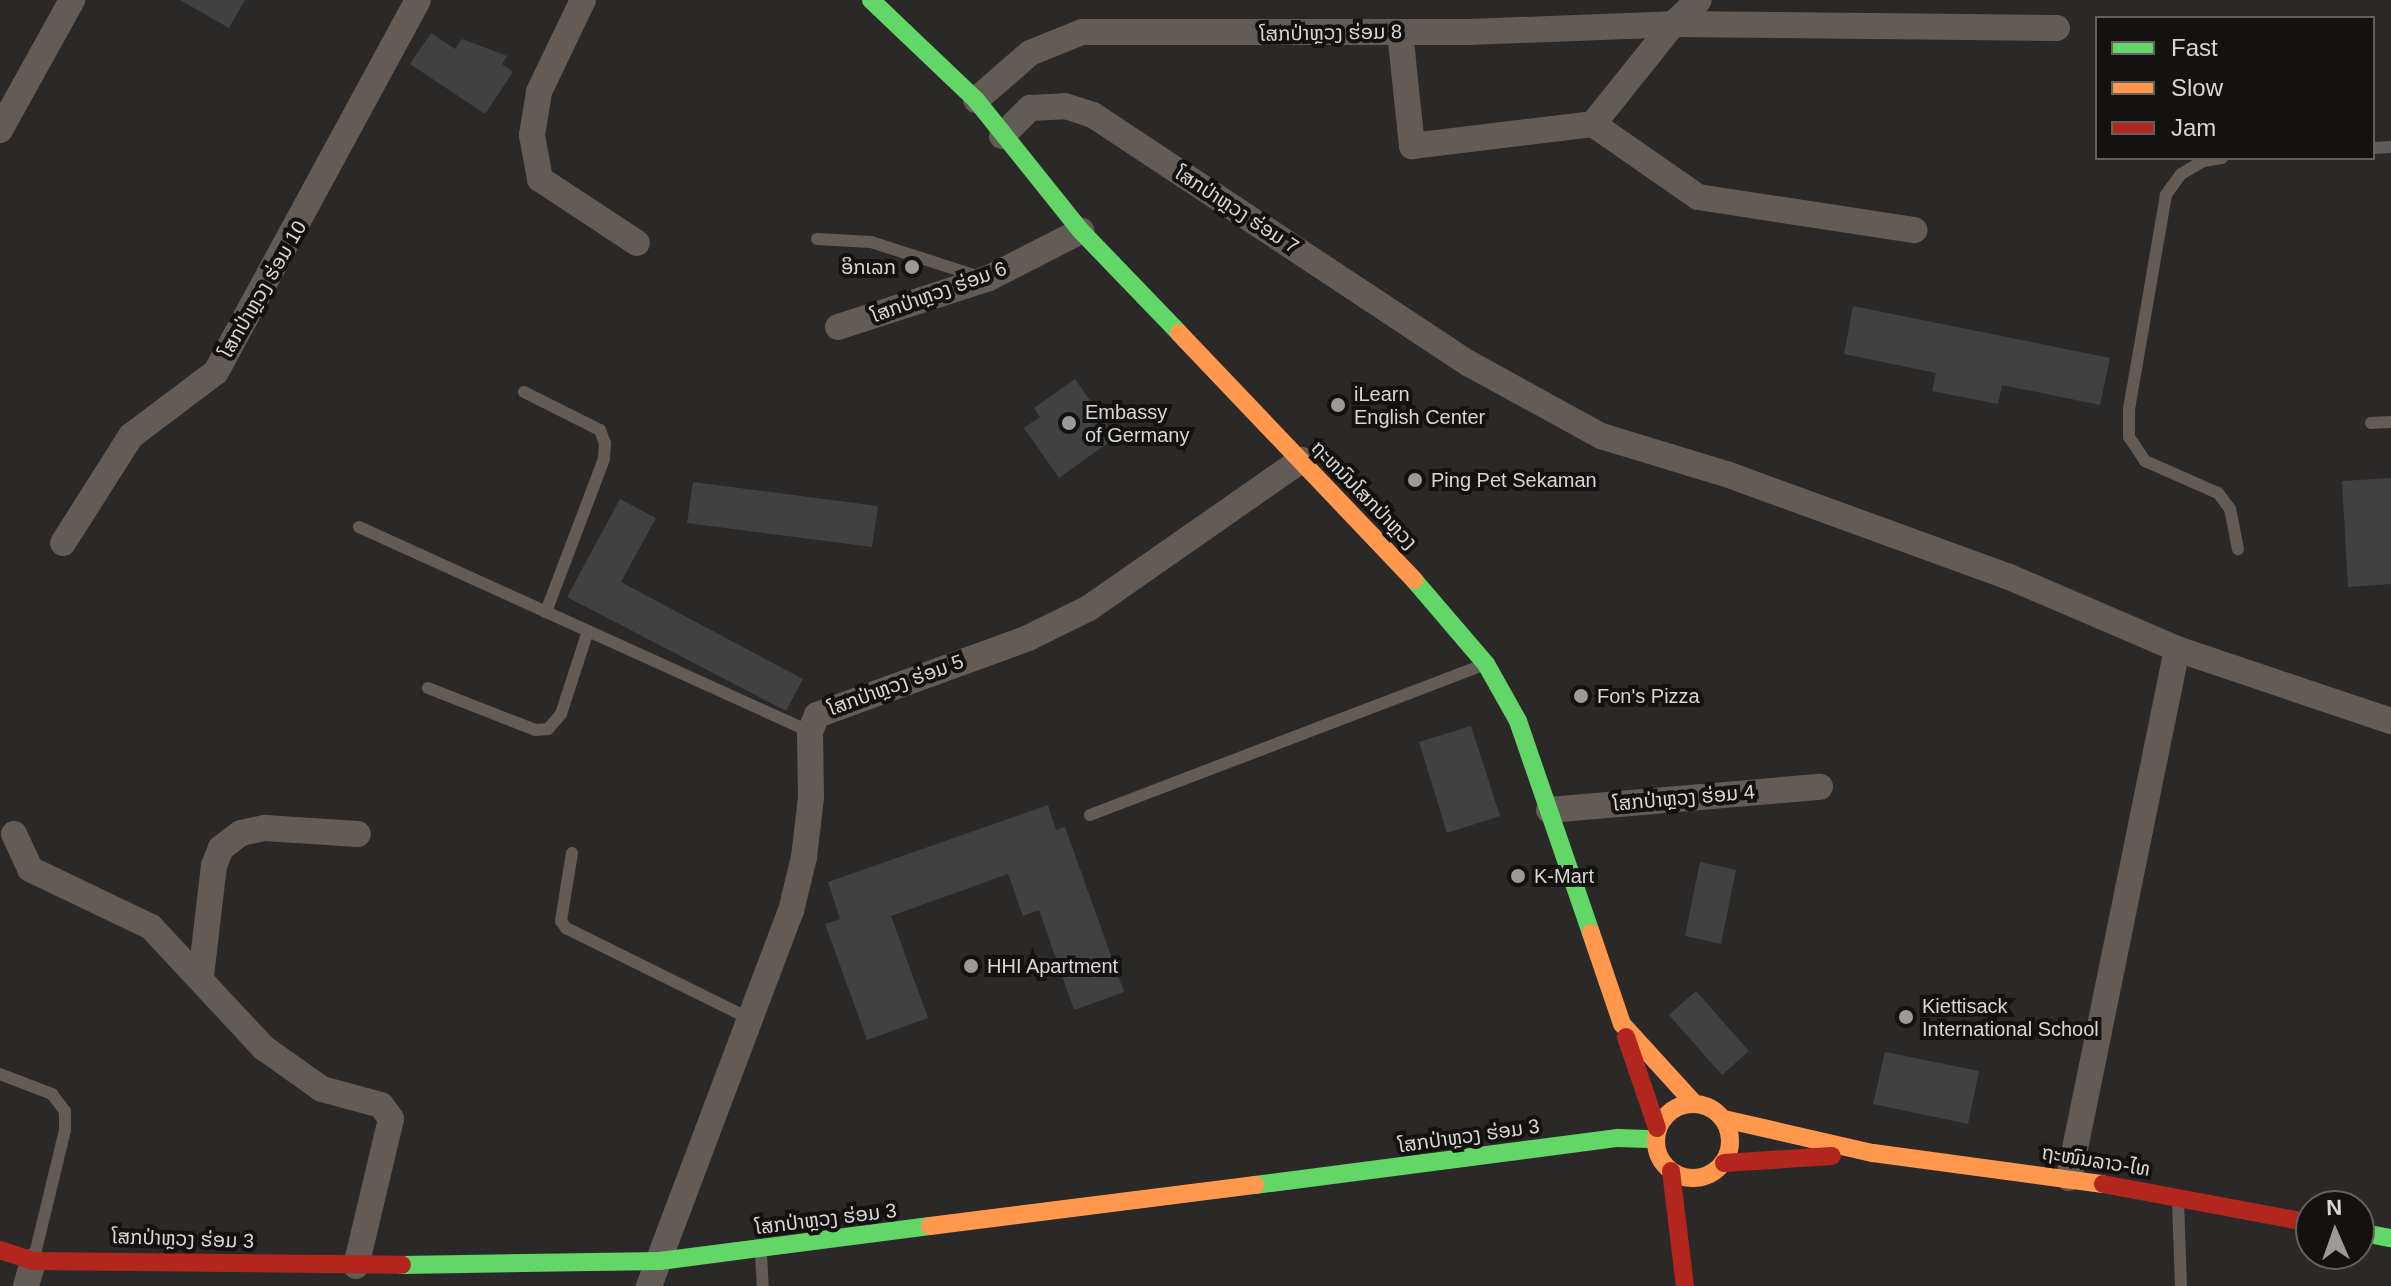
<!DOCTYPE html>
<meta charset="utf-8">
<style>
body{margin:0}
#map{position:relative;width:2391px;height:1286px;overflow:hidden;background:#2a2928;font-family:Helvetica,"Noto Sans Lao",sans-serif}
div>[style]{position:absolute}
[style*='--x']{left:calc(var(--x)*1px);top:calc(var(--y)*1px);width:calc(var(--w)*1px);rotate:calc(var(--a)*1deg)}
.building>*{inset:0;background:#424141}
.lane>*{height:12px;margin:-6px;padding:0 6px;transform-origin:6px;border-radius:6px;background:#635b56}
.street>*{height:26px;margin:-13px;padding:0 13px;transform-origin:13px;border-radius:13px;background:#635b56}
.fast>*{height:18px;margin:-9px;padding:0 9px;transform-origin:9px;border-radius:9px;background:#63d668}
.slow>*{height:18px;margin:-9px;padding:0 9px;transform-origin:9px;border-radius:9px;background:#ff974d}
.slow>.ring{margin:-9px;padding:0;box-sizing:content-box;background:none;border:18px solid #ff974d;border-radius:50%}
.jam>*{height:18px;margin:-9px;padding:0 9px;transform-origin:9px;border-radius:9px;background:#b3261e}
.dots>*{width:22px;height:22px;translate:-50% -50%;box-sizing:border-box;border:4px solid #131211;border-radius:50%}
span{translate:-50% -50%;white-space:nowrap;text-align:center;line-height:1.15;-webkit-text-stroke:8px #131211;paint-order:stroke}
.street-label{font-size:20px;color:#d8d7d5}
.poi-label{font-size:20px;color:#d8d7d5}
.right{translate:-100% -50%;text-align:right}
.left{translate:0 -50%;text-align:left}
.legend{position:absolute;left:2095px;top:16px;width:280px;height:144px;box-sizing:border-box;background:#131211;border:2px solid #62615f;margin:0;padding:10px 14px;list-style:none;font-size:24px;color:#d8d7d5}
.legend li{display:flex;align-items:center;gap:16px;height:40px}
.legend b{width:40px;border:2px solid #62615f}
.north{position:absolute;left:2295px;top:1190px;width:80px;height:80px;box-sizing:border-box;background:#131211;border:2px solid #62615f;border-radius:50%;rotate:358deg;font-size:22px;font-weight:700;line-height:32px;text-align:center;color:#d8d7d5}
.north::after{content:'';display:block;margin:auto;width:28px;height:36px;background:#9b9a98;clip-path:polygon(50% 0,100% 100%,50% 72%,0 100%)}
</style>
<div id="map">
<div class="building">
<div style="clip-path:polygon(180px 0,245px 0,229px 28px)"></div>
<div style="clip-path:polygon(431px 33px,455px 49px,462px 39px,507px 56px,502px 64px,513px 72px,485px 114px,410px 64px)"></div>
<div style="clip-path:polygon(1853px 306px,2110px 358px,2100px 405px,2002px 385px,1998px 404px,1932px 391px,1936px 373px,1844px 354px)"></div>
<div style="clip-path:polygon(1075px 379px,1116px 437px,1059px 478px,1024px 428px,1040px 417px,1034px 408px)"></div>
<div style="clip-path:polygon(2391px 478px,2391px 584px,2348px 587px,2342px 481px)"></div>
<div style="clip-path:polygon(693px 482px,878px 506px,872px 547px,687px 523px)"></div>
<div style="clip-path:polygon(620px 499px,656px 518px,621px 582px,803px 679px,786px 711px,567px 597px)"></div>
<div style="clip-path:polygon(1471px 726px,1500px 816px,1447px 833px,1419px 742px)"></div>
<div style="clip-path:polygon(1048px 805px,1056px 830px,1065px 827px,1124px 992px,1074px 1010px,1039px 910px,1023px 916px,1008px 874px,891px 916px,928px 1018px,867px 1040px,825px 924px,840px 919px,828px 882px)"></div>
<div style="clip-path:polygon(1700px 862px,1736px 870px,1721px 944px,1685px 936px)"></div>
<div style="clip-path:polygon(1696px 991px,1749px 1051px,1722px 1075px,1669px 1015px)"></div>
<div style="clip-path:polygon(1885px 1052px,1979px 1071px,1968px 1124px,1873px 1104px)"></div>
</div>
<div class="lane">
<div style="--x:2373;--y:148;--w:18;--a:-3"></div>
<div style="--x:2222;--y:158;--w:19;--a:171"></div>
<div style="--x:2203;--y:161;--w:26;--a:149"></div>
<div style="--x:2181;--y:174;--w:26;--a:126"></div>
<div style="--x:2166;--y:195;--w:217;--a:99.8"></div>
<div style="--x:2129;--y:409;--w:28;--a:90"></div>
<div style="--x:2129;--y:437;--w:29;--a:56"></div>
<div style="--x:2145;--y:461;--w:80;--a:23.7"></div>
<div style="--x:2218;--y:493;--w:20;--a:53"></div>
<div style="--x:2230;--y:509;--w:41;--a:78.7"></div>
<div style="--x:817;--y:239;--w:54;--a:3.2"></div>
<div style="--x:871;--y:242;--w:114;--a:17.8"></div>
<div style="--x:524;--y:392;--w:85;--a:26.6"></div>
<div style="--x:600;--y:430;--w:14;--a:69"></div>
<div style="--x:605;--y:443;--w:16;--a:94"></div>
<div style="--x:604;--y:459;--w:164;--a:110.8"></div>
<div style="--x:2371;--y:423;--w:20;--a:-3"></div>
<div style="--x:359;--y:527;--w:495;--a:24.4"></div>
<div style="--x:428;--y:688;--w:115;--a:21.4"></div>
<div style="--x:535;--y:730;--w:13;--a:-4"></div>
<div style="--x:548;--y:729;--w:20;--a:-49"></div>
<div style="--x:561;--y:714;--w:87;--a:-72"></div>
<div style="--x:1090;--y:815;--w:421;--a:-20.9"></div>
<div style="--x:572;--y:853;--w:69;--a:99.2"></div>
<div style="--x:561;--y:921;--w:9;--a:54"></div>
<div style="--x:566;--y:928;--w:203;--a:26.3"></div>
<div style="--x:0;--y:1074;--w:56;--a:21"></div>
<div style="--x:52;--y:1094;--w:21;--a:53"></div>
<div style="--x:65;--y:1111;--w:19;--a:90"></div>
<div style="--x:65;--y:1130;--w:132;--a:103.6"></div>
<div style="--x:2178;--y:1201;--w:85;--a:88"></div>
<div style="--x:761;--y:1253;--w:33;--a:87"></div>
</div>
<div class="street">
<div style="--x:583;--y:0;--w:102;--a:115.6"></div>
<div style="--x:539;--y:92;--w:44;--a:99.2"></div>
<div style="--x:532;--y:135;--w:45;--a:79.7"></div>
<div style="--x:540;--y:179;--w:116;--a:33.4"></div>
<div style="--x:1400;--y:32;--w:115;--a:84"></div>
<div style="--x:1412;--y:146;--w:182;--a:-6.9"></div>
<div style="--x:1593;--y:124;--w:128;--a:-51.3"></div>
<div style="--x:1673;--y:24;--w:384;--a:0.6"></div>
<div style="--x:976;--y:100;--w:72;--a:-41"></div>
<div style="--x:1030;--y:53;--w:56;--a:-22"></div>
<div style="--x:1082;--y:32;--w:387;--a:0"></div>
<div style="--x:1469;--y:32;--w:204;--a:-2.2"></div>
<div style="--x:1673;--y:24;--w:35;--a:-43"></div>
<div style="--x:1593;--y:124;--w:128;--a:34.8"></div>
<div style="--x:1698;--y:197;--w:219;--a:8.7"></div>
<div style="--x:0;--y:130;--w:149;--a:-61"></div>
<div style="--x:1002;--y:136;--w:40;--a:-45"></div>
<div style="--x:1030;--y:108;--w:35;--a:-3"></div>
<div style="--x:1065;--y:106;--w:29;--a:18"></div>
<div style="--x:1093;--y:115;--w:450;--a:33.5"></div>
<div style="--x:1468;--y:363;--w:152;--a:28.8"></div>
<div style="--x:1601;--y:436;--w:134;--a:16.9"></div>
<div style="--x:1729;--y:475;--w:296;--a:20"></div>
<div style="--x:2007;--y:576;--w:185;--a:23.2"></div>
<div style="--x:2177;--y:649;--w:226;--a:18.6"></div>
<div style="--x:838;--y:327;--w:157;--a:-17.9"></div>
<div style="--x:987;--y:279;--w:106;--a:-27.1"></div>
<div style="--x:63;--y:543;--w:127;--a:-57.6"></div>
<div style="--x:131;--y:436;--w:106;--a:-37"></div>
<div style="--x:216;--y:372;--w:423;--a:-61.5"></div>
<div style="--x:1549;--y:810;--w:272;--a:-4.9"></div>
<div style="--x:14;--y:834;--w:38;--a:65"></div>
<div style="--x:30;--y:869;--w:134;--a:25.6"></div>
<div style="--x:151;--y:927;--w:166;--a:47"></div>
<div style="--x:264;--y:1048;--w:71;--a:35.3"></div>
<div style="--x:322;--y:1089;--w:61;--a:15.2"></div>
<div style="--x:381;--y:1105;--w:17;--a:54"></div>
<div style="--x:391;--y:1119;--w:151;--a:103.4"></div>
<div style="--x:201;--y:976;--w:111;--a:-83.3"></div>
<div style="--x:214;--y:866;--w:19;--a:-69"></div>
<div style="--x:221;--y:848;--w:25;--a:-37"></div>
<div style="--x:241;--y:833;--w:25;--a:-12"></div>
<div style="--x:265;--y:828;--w:93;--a:3.7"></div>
<div style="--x:2069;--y:1178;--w:540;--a:-78.46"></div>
<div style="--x:26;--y:1286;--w:26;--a:-74"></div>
<div style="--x:649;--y:1286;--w:401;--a:-69.3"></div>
<div style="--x:791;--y:911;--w:56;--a:-76.5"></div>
<div style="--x:804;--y:857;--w:60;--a:-83.3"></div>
<div style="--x:811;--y:797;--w:65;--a:-90.9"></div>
<div style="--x:810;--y:732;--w:18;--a:-68"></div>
<div style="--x:817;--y:715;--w:225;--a:-20"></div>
<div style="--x:1028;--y:638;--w:68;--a:-26.2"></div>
<div style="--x:1089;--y:608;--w:259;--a:-34.9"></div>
</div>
<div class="fast">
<div style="--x:871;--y:0;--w:145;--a:43.6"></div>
<div style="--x:976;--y:100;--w:168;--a:51.3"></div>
<div style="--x:1081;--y:231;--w:141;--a:46.1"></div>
<div style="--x:1414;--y:580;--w:111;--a:49.4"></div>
<div style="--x:1486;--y:664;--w:65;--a:60.7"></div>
<div style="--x:1518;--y:721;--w:224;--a:71"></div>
<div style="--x:1255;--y:1185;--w:366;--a:-7.4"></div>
<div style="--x:1618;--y:1138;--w:37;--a:2"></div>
<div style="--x:2359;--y:1232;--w:33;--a:11"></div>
<div style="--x:402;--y:1265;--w:258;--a:-0.9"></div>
<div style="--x:660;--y:1261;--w:272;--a:-7.4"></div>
</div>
<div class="slow">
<div style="--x:1179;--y:333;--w:341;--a:46.4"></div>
<div style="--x:1591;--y:933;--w:96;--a:71.2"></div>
<div style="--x:1622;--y:1024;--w:107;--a:47.7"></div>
<div class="ring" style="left:1656px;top:1104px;width:56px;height:56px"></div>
<div style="--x:1724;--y:1119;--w:153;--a:12.9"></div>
<div style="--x:1873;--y:1153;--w:232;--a:7.7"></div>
<div style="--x:930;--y:1226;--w:328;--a:-7.2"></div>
</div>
<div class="jam">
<div style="--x:1626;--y:1037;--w:96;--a:71.2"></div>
<div style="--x:1724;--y:1163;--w:108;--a:-3.7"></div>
<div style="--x:1671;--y:1171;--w:116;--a:83.1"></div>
<div style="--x:2103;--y:1184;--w:212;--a:10.6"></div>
<div style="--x:0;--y:1250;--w:35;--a:18"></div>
<div style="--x:33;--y:1261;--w:369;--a:0.6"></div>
</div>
<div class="dots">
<div style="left:912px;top:267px;background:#9b9a98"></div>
<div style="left:1338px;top:405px;background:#9b9a98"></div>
<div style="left:1069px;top:423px;background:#9b9a98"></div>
<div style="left:1415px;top:480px;background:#9b9a98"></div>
<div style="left:1581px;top:696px;background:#9b9a98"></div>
<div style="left:1518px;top:876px;background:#9b9a98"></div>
<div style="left:971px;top:966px;background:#9b9a98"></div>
<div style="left:1906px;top:1017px;background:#9b9a98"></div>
</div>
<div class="street-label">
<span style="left:1331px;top:33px;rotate:-1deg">ໂສກປ່າຫຼວງ ຮ່ອມ 8</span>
<span style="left:1237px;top:210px;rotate:33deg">ໂສກປ່າຫຼວງ ຮ່ອມ 7</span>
<span style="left:263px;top:289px;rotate:-60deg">ໂສກປ່າຫຼວງ ຮ່ອມ 10</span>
<span style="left:939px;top:292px;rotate:-20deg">ໂສກປ່າຫຼວງ ຮ່ອມ 6</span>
<span style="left:1364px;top:495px;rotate:46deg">ຖະຫນົນໂສກປ່າຫຼວງ</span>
<span style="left:896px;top:685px;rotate:-20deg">ໂສກປ່າຫຼວງ ຮ່ອມ 5</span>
<span style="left:1684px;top:798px;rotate:-5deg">ໂສກປ່າຫຼວງ ຮ່ອມ 4</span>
<span style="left:1469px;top:1136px;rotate:-8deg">ໂສກປ່າຫຼວງ ຮ່ອມ 3</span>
<span style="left:2096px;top:1161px;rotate:9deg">ຖະໜົນລາວ-ໄທ</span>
<span style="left:826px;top:1219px;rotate:-7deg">ໂສກປ່າຫຼວງ ຮ່ອມ 3</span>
<span style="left:183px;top:1239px;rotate:2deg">ໂສກປ່າຫຼວງ ຮ່ອມ 3</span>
</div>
<div class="poi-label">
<span class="right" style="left:896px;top:267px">ອິກເລກ</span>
<span class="left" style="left:1354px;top:406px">iLearn<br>English Center</span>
<span class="left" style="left:1085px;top:424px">Embassy<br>of Germany</span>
<span class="left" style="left:1431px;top:480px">Ping Pet Sekaman</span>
<span class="left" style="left:1597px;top:696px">Fon's Pizza</span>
<span class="left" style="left:1534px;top:876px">K-Mart</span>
<span class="left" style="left:987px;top:966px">HHI Apartment</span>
<span class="left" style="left:1922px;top:1018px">Kiettisack<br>International School</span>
</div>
<ul class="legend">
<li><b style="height:10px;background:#63d668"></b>Fast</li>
<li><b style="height:10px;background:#ff974d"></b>Slow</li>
<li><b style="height:10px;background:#b3261e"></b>Jam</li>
</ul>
<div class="north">N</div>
</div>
